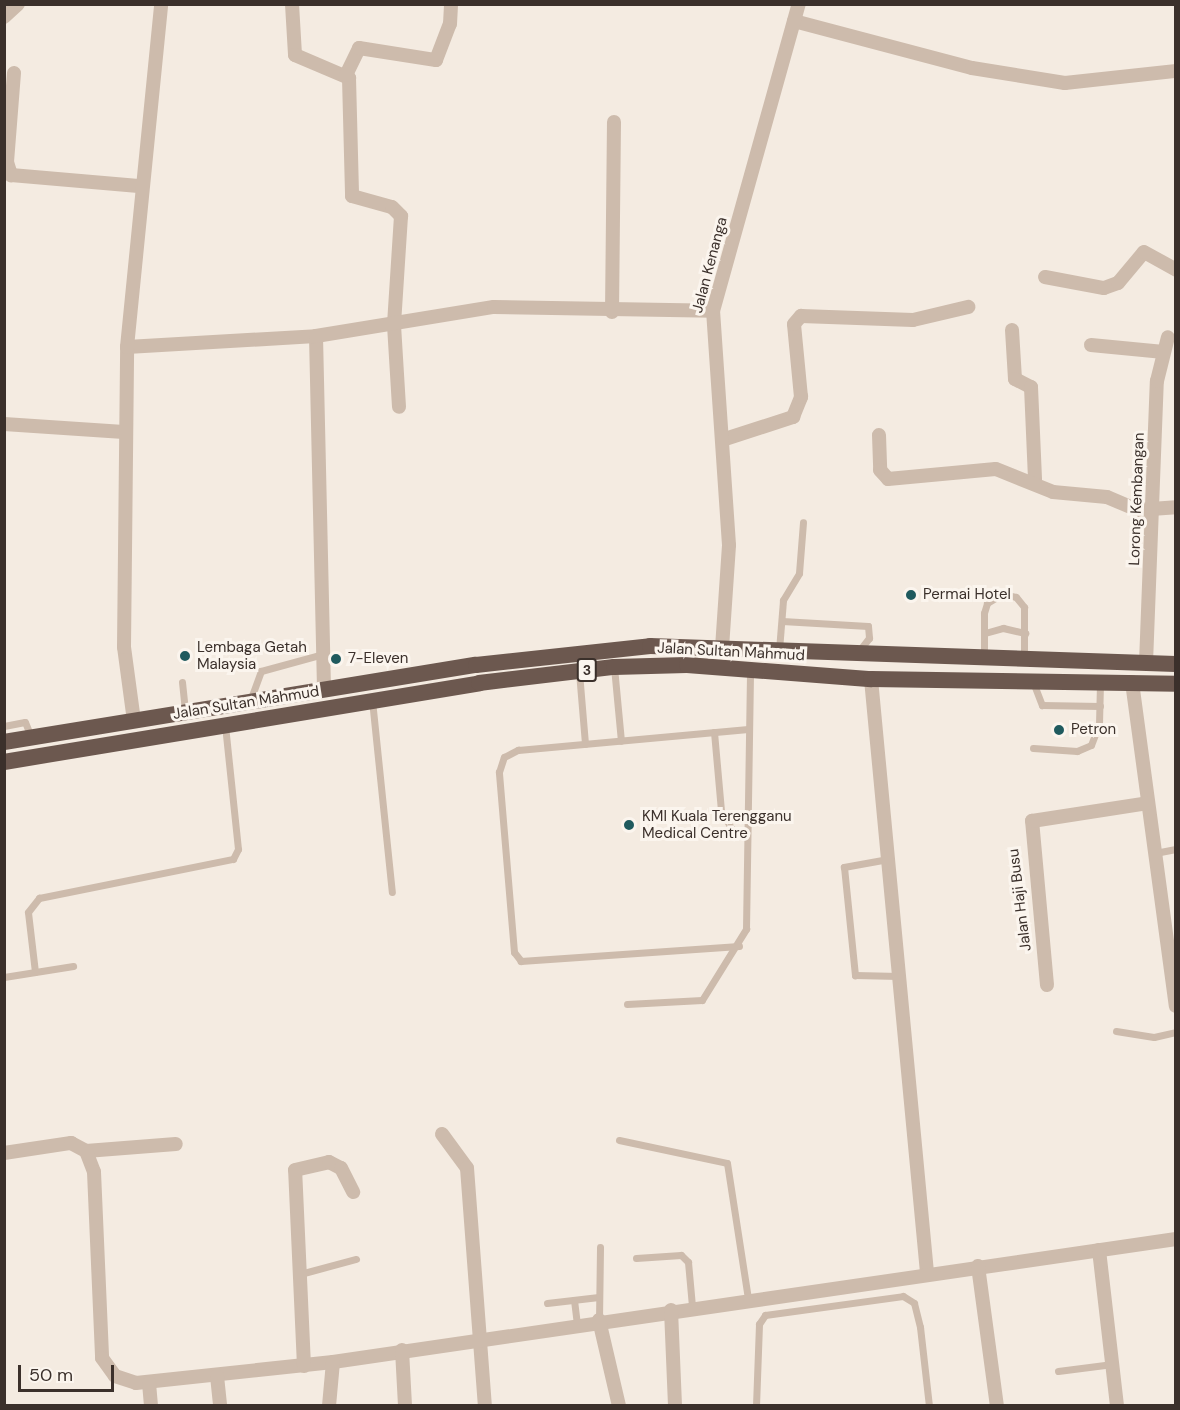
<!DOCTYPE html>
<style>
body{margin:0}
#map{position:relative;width:1180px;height:1410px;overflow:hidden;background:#f4ebe1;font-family:"DM Sans",sans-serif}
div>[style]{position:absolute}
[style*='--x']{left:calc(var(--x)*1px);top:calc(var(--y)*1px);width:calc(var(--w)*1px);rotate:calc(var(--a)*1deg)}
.service>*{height:7px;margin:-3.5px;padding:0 3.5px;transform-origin:3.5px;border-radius:3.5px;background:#cdbbac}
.minor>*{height:14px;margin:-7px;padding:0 7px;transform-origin:7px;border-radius:7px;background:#cdbbac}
.trunk>*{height:16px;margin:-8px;padding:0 8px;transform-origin:8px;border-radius:8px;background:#6c584f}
.dots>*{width:16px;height:16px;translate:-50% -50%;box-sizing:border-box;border:3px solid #fbf5ee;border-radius:50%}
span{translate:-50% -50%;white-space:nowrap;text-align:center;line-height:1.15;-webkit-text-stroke:6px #fbf5ee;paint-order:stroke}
.shield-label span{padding:2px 4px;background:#fbf5ee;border:2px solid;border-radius:4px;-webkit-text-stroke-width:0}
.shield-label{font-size:14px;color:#3b302b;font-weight:700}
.street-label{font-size:15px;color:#3b302b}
.poi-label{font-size:15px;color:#3b302b}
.left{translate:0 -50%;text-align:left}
.frame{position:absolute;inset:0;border:6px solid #3b302b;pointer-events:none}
.scale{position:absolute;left:18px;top:1365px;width:96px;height:27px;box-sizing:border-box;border:3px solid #3b302b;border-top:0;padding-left:8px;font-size:18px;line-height:21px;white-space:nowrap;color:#3b302b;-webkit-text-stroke:4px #fbf5ee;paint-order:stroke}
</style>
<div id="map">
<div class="service">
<div style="--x:782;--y:621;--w:86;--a:3.3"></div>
<div style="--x:868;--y:626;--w:12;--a:85"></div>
<div style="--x:869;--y:638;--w:16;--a:128"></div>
<div style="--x:985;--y:633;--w:19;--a:-16"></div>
<div style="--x:1003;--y:628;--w:23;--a:13"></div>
<div style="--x:779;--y:650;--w:50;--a:-85.4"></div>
<div style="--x:783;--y:600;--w:31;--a:-59"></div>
<div style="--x:799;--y:573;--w:51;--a:-85.5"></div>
<div style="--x:984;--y:657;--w:44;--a:-90"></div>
<div style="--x:984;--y:613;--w:10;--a:-73"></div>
<div style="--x:987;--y:603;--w:17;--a:-31"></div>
<div style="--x:1002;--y:594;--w:14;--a:12"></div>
<div style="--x:1016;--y:597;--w:13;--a:51"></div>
<div style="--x:1024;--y:607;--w:50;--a:90"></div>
<div style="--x:614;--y:667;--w:74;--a:84.6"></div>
<div style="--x:579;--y:672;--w:72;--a:85.2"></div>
<div style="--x:182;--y:682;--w:30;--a:84"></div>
<div style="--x:1033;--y:682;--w:25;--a:69"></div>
<div style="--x:1042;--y:705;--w:58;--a:1"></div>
<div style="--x:372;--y:700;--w:193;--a:84.1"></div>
<div style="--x:250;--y:701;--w:32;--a:-70"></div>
<div style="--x:261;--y:671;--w:64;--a:-15.3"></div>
<div style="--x:4;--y:726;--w:21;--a:-11"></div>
<div style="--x:25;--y:722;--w:16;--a:68"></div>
<div style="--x:714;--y:732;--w:79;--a:84.9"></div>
<div style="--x:721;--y:811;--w:23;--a:59"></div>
<div style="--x:733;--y:831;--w:15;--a:23"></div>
<div style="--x:1033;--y:748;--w:44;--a:3.9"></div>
<div style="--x:1077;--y:751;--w:15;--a:-23"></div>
<div style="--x:1091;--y:745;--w:22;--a:-69"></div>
<div style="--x:1099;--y:724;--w:41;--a:-88.6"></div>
<div style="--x:1155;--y:853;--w:21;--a:-11"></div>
<div style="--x:888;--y:859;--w:45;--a:169.7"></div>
<div style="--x:844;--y:867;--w:109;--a:84.2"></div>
<div style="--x:855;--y:975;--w:44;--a:1.3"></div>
<div style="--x:739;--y:946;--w:219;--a:176.1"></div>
<div style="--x:521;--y:961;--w:11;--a:-128"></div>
<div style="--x:514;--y:952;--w:181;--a:-94.8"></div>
<div style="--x:499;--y:772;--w:16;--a:-72"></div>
<div style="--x:504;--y:757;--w:16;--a:-27"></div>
<div style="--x:518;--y:750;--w:231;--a:-5.2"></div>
<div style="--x:35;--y:972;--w:60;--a:-96.7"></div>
<div style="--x:28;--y:912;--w:18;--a:-52"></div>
<div style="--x:39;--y:898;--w:198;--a:-11.4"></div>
<div style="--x:233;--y:859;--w:11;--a:-63"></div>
<div style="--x:238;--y:849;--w:125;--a:-96"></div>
<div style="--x:4;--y:977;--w:70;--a:-9.1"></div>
<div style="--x:627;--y:1004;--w:75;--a:-3.1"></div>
<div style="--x:702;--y:1000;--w:84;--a:-58.2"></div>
<div style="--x:746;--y:929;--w:260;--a:-89.1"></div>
<div style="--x:1116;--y:1031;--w:38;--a:9"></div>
<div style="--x:1154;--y:1037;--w:23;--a:-13"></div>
<div style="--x:619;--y:1140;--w:110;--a:12"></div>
<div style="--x:727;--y:1163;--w:137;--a:81.2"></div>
<div style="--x:636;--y:1258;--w:45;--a:-3.8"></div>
<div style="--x:681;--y:1255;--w:10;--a:45"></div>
<div style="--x:688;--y:1262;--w:44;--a:84.8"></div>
<div style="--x:300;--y:1274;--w:58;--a:-15"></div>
<div style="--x:574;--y:1300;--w:23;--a:83"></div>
<div style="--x:547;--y:1303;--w:52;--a:-6.6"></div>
<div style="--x:599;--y:1320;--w:73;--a:-89.2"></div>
<div style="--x:1058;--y:1371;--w:55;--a:-7.3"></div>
<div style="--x:756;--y:1406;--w:82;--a:-87.9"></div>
<div style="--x:759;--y:1324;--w:11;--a:-56"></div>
<div style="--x:765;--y:1315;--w:139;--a:-7.8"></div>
<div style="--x:903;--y:1296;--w:13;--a:32"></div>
<div style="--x:914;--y:1303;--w:25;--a:76"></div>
<div style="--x:920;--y:1327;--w:80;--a:83.5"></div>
</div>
<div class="minor">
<div style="--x:292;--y:4;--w:51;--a:86.6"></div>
<div style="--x:295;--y:55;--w:59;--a:23.1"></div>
<div style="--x:349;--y:78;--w:118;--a:88.5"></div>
<div style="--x:352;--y:196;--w:41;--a:15.4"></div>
<div style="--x:392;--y:207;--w:13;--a:45"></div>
<div style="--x:401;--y:216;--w:109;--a:93.7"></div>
<div style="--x:394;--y:325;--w:82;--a:86.5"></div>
<div style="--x:4;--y:17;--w:19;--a:-43"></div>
<div style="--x:794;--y:21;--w:184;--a:14.8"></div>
<div style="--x:972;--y:68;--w:94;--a:9.2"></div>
<div style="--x:1065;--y:83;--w:112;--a:-6.2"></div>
<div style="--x:14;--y:73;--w:89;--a:94.5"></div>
<div style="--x:7;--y:162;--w:14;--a:73"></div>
<div style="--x:11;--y:175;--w:128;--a:4.9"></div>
<div style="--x:346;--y:75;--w:30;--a:-64"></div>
<div style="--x:359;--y:48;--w:78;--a:8.9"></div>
<div style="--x:436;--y:60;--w:39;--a:-69"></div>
<div style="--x:450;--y:24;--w:20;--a:-87"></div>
<div style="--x:1045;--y:277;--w:60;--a:10.6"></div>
<div style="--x:1104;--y:288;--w:15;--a:-20"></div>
<div style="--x:1118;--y:283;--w:40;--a:-50"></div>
<div style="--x:1144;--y:252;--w:37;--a:29"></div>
<div style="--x:612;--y:312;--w:190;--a:-89.4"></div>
<div style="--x:1012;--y:330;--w:49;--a:86.5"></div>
<div style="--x:1015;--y:379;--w:18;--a:27"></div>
<div style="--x:1031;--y:387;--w:93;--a:87.5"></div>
<div style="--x:316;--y:336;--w:353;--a:88.7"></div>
<div style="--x:1091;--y:345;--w:73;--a:5.5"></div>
<div style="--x:127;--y:347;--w:189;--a:-3.3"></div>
<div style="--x:316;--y:336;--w:180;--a:-9.3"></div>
<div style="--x:494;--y:307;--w:219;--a:1"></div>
<div style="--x:4;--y:424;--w:120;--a:3.8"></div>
<div style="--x:879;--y:435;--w:35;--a:88"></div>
<div style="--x:880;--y:470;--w:12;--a:48"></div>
<div style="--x:888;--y:479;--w:108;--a:-5.3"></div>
<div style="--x:996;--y:469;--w:61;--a:22"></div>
<div style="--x:1053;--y:492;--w:54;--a:5.3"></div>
<div style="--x:1107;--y:497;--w:33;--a:23"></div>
<div style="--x:1137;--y:510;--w:39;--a:-4"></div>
<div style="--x:722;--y:440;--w:75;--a:-17.9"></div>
<div style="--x:793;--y:417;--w:22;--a:-68"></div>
<div style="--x:801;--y:397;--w:73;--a:-95.5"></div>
<div style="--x:794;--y:324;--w:11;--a:-49"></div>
<div style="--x:801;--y:316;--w:112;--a:2"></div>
<div style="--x:913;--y:320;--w:57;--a:-13.3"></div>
<div style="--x:722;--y:648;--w:103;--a:-86.1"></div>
<div style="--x:729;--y:545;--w:235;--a:-93.9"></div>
<div style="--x:713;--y:311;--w:319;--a:-74.4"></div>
<div style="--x:1146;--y:663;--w:282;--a:-87.8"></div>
<div style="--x:1157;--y:381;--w:45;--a:-76"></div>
<div style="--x:871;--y:679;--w:596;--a:84.61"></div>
<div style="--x:1132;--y:682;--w:327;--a:82.3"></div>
<div style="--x:134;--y:721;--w:75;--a:-97.7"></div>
<div style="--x:124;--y:647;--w:300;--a:-89.4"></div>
<div style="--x:127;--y:347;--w:345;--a:-84.3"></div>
<div style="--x:1047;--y:985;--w:165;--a:-95.2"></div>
<div style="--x:1032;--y:821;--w:117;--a:-8.8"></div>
<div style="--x:442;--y:1134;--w:42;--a:53.7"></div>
<div style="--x:467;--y:1168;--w:239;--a:85.7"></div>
<div style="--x:86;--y:1151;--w:90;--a:-4.4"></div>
<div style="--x:4;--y:1153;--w:68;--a:-8.5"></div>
<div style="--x:71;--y:1143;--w:17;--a:28"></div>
<div style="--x:86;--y:1151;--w:22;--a:69"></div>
<div style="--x:94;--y:1172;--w:186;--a:87.5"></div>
<div style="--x:102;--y:1358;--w:22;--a:54"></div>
<div style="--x:115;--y:1376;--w:22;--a:18"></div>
<div style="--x:136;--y:1383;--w:198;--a:-6.1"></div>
<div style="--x:333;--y:1362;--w:852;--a:-8.3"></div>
<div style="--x:1099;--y:1250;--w:157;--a:83.4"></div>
<div style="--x:978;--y:1266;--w:141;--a:82.3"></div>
<div style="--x:671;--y:1310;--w:96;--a:87.6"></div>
<div style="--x:599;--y:1320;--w:88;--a:76.9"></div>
<div style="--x:402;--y:1350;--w:56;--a:86.9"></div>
<div style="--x:304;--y:1366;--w:196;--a:-92.6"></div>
<div style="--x:295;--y:1170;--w:35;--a:-13"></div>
<div style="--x:329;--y:1162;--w:13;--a:27"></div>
<div style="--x:341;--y:1168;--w:27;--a:63"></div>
<div style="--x:217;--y:1376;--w:30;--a:84"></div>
<div style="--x:149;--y:1383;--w:23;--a:85"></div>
<div style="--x:329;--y:1406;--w:44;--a:-84.8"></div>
</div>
<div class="trunk">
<div style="--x:4;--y:742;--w:478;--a:-9.3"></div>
<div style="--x:476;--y:665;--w:175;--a:-6.2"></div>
<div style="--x:650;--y:646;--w:526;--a:1.96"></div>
<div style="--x:4;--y:762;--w:482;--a:-9.4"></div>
<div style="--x:479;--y:683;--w:136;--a:-6.8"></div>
<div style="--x:614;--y:667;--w:73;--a:-1.6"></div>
<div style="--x:687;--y:665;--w:185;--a:4.4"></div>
<div style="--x:871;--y:679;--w:305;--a:0.9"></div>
</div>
<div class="dots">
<div style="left:911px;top:595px;background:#1f5a5e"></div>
<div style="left:185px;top:656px;background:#1f5a5e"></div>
<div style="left:336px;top:659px;background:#1f5a5e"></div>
<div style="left:1059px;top:730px;background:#1f5a5e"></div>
<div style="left:629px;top:825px;background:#1f5a5e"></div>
</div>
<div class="shield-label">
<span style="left:587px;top:670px">3</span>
</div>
<div class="street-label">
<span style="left:710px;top:265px;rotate:-75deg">Jalan Kenanga</span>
<span style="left:1137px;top:499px;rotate:-88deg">Lorong Kembangan</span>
<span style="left:731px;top:652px;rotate:3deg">Jalan Sultan Mahmud</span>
<span style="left:246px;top:703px;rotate:-9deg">Jalan Sultan Mahmud</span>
<span style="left:1020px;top:900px;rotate:-97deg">Jalan Haji Busu</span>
</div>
<div class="poi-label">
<span class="left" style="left:923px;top:595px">Permai Hotel</span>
<span class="left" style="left:197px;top:656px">Lembaga Getah<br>Malaysia</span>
<span class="left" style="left:348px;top:659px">7-Eleven</span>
<span class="left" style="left:1071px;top:730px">Petron</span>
<span class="left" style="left:642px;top:825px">KMI Kuala Terengganu<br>Medical Centre</span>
</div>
<div class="frame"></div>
<div class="scale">50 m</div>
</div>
